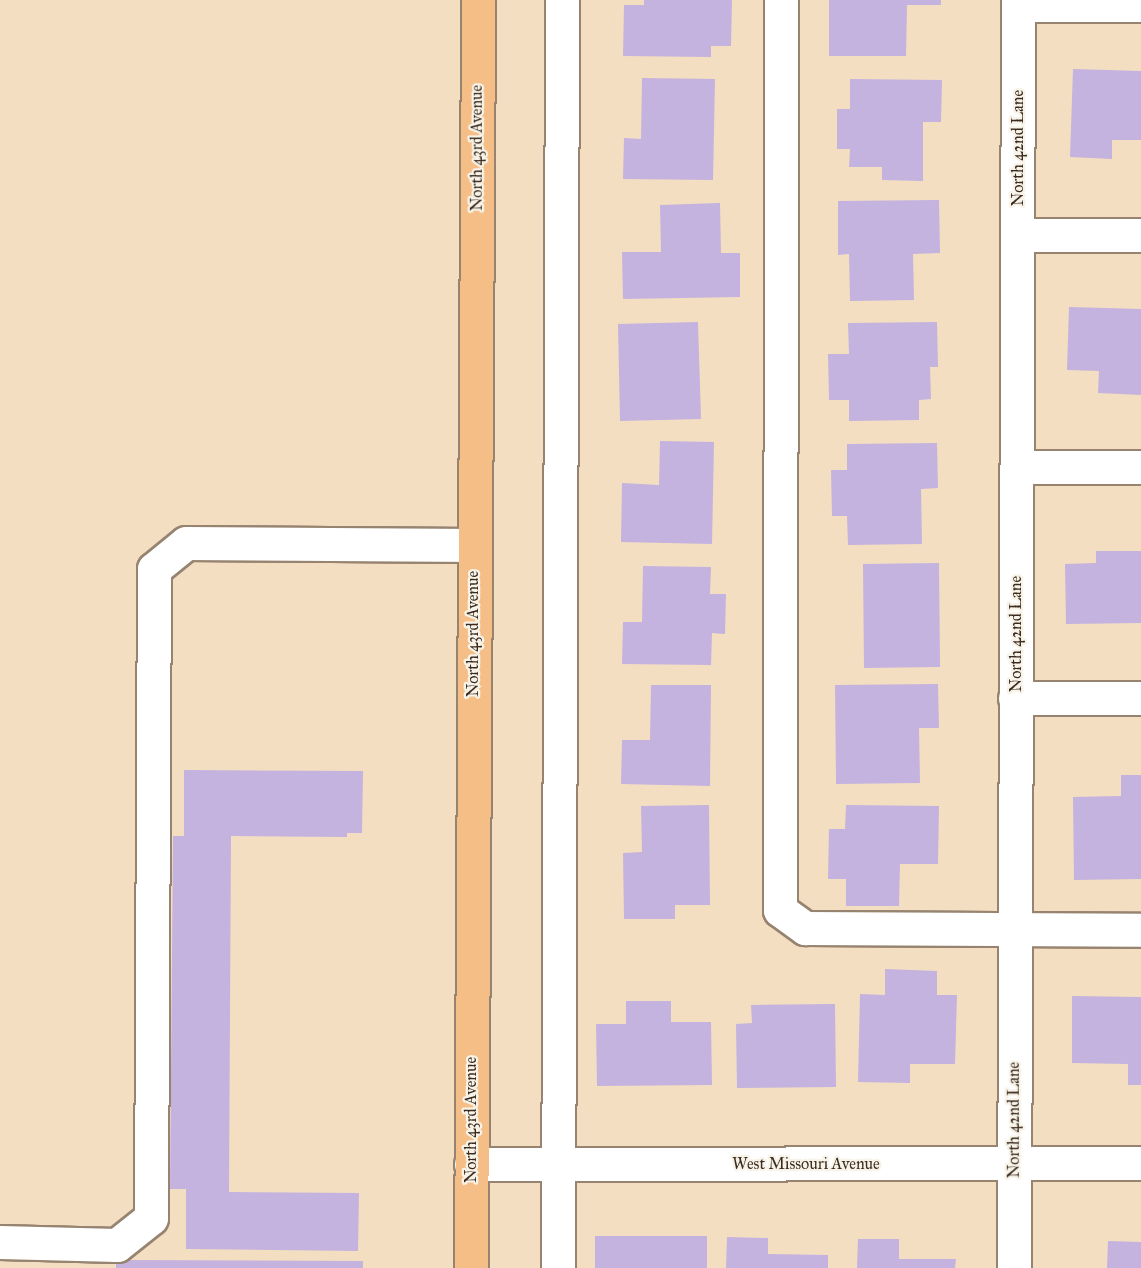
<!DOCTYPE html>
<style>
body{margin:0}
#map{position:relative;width:1141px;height:1268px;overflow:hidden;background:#f3dec2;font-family:"IM FELL Great Primer",serif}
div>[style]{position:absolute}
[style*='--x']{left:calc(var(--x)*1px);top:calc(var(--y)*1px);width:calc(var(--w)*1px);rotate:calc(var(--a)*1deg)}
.building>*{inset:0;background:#c4b2df}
.roads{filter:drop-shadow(2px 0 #978470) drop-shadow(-2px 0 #978470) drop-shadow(0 2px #978470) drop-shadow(0 -2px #978470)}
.minor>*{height:33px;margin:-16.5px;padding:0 16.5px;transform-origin:16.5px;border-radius:16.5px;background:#fff}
.major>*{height:33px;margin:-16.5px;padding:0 16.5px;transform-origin:16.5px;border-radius:16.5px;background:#f6be87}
span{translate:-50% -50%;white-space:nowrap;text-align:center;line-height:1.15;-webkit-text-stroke:4.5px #f7f3e8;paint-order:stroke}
.street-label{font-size:16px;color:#3b2a1e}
</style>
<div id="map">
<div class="building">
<div style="clip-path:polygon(644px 0,732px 0,731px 46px,711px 46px,711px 57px,623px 56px,624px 5px,644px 5px)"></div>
<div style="clip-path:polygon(829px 0,941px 0,941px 5px,907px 5px,906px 56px,829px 56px)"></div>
<div style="clip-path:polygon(1073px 69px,1141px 71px,1141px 140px,1112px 140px,1112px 159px,1070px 157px)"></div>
<div style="clip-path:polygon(642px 78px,715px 79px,713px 180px,623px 179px,624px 138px,641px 139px)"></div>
<div style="clip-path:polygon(850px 79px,942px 80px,941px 122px,923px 122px,923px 181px,882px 180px,882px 167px,849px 167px,850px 149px,837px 149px,837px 109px,850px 109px)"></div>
<div style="clip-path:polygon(939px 200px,940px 253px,913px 254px,914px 300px,850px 301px,849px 254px,838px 255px,838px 201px)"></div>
<div style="clip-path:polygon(720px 203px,721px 253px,740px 253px,740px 297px,623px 299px,622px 252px,661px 252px,660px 205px)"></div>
<div style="clip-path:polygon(1069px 307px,1141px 309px,1141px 395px,1098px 393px,1099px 371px,1067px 370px)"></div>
<div style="clip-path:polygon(698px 322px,701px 419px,620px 421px,618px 324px)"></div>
<div style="clip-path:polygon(937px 322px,938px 367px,930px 367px,931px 399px,919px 400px,919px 420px,849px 421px,849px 400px,829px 400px,828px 354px,849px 354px,848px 323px)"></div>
<div style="clip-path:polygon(660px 441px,714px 442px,712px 544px,621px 542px,622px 483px,659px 485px)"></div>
<div style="clip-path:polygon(937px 443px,938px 488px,921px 489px,922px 544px,848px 545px,847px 516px,832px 516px,831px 470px,847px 470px,847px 444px)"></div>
<div style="clip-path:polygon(1096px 551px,1141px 551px,1141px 623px,1066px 624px,1065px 564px,1096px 563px)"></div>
<div style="clip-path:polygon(939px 563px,940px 667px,864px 668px,863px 564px)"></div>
<div style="clip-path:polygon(643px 566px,711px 567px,710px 594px,726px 594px,725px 634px,712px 633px,711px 665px,622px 664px,623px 622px,642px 622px)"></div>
<div style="clip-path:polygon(938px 684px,939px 728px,919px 728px,920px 783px,836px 784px,835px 685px)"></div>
<div style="clip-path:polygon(651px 685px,711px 685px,710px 786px,621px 784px,622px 740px,650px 740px)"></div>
<div style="clip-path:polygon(184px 770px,363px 771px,362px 833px,347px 833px,347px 837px,231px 836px,229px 1192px,359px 1193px,358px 1251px,186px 1249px,186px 1189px,170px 1189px,173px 836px,184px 836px)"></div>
<div style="clip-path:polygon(1121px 775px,1141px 775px,1141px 879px,1074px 880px,1073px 797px,1121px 796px)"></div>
<div style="clip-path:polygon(709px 805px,710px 905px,675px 905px,675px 919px,624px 919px,623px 853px,642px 852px,641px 806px)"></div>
<div style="clip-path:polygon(846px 805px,939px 806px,938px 864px,900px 864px,899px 906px,846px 906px,846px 879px,828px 879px,829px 829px,845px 829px)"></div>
<div style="clip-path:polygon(885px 969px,937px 971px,937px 995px,957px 995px,955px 1064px,910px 1064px,910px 1083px,858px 1082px,860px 994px,885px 995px)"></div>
<div style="clip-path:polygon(1072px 996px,1141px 997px,1141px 1085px,1128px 1085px,1128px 1064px,1072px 1063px)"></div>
<div style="clip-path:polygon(626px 1001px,671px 1001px,671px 1022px,711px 1022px,712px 1085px,597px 1086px,596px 1024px,626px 1024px)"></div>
<div style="clip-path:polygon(835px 1004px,836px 1087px,737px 1088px,736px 1024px,752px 1023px,751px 1005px)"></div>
<div style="clip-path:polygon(595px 1236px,707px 1236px,707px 1268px,595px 1268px)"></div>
<div style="clip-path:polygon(727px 1237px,768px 1238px,768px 1254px,828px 1255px,828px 1268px,726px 1268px)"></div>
<div style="clip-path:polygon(858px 1239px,899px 1239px,899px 1259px,956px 1259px,955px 1268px,857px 1268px)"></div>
<div style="clip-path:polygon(1108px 1241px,1141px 1242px,1141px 1268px,1107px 1268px)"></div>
<div style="clip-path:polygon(116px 1260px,363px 1261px,363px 1268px,116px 1268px)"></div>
</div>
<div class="roads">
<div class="minor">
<div style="--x:781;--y:0;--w:910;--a:90.06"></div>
<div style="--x:780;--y:910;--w:31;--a:36"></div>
<div style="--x:805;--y:928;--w:336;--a:0.3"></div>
<div style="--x:1018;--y:5;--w:123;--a:0"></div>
<div style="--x:1017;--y:235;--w:124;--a:0"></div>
<div style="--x:1017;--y:467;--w:124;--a:0"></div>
<div style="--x:1015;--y:698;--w:126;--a:0"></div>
<div style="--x:471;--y:1164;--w:670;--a:-0.09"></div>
<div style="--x:0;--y:1242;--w:117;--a:1.5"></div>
<div style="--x:117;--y:1245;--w:43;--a:-38.5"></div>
<div style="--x:151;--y:1218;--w:649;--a:-89.74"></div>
<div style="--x:154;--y:569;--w:41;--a:-39.1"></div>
<div style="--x:186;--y:543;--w:288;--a:0.4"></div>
<div style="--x:558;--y:1268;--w:1268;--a:-89.82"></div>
<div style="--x:1014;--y:1268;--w:1268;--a:-89.82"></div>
</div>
<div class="major">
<div style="--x:471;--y:1268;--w:1268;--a:-89.68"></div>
</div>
</div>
<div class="street-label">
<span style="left:477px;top:148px;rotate:-90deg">North 43rd Avenue</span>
<span style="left:1018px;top:148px;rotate:-90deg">North 42nd Lane</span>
<span style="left:473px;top:634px;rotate:-90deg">North 43rd Avenue</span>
<span style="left:1016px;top:634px;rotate:-90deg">North 42nd Lane</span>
<span style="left:471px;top:1120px;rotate:-90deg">North 43rd Avenue</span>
<span style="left:1014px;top:1120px;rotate:-90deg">North 42nd Lane</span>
<span style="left:806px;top:1164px">West Missouri Avenue</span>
</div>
</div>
